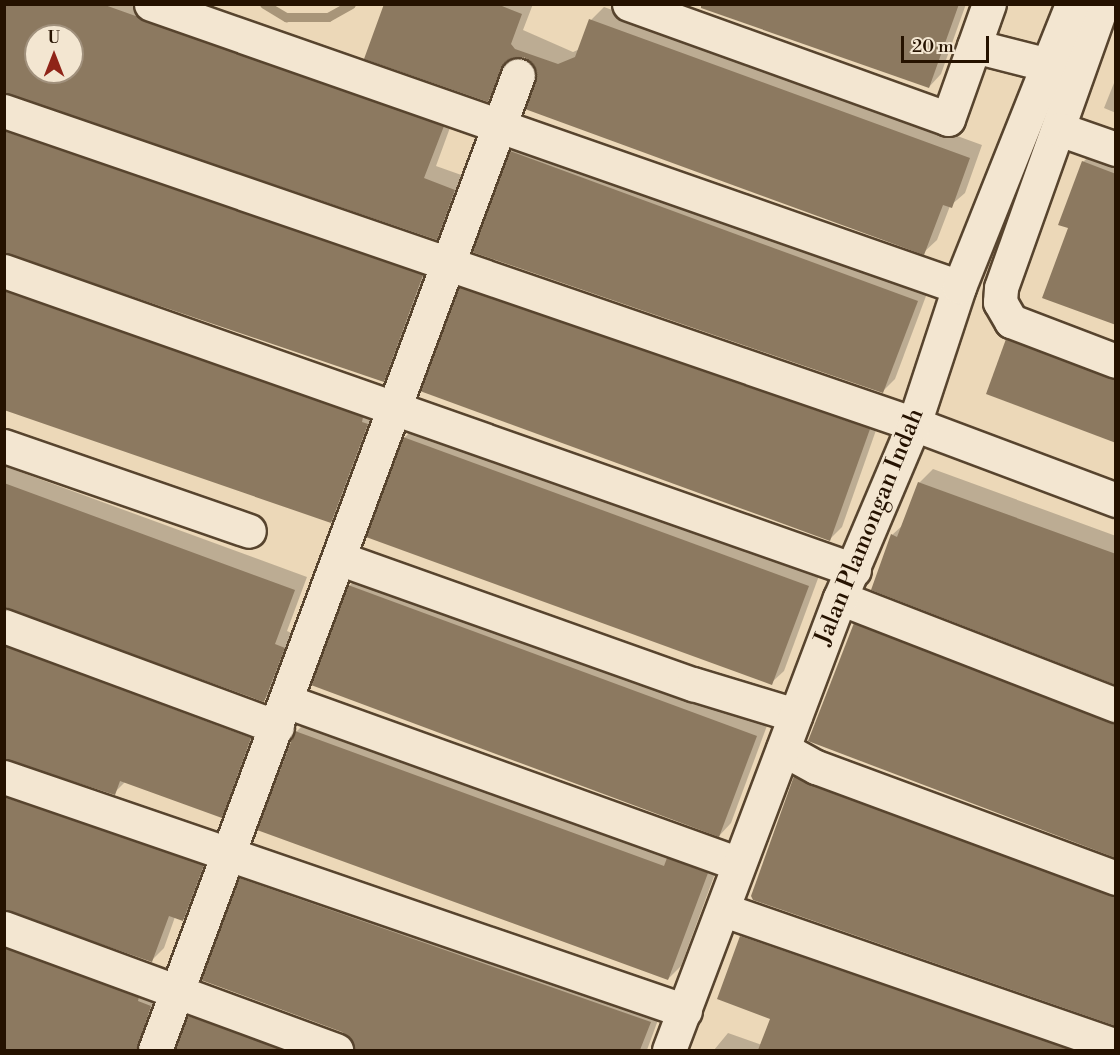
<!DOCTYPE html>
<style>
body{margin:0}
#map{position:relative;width:1120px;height:1055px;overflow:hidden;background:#ecd8b8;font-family:"Libre Bodoni",serif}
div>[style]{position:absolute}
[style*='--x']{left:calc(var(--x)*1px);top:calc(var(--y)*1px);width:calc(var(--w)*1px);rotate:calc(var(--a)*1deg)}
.shadow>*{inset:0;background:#0003}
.stream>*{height:9px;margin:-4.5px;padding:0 4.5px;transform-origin:4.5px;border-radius:4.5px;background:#a89579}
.building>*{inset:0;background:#8c7960}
.roads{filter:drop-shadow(2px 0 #57442e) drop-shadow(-2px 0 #57442e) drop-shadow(0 2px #57442e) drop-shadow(0 -2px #57442e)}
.minor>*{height:33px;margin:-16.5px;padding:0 16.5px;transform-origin:16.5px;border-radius:16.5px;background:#f3e6d1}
span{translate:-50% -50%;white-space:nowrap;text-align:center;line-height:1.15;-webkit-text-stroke:4.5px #f3e6d1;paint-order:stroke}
.street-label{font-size:24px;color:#251200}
.frame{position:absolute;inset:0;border:6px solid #251200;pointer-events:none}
.north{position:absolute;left:24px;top:24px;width:60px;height:60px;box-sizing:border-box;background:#f3e6d1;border:2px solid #a1917d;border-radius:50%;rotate:0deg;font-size:16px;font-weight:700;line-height:24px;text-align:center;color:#251200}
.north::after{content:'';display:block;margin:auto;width:21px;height:27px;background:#8f2418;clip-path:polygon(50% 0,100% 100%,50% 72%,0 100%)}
.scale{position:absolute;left:901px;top:36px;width:88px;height:27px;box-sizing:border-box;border:3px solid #251200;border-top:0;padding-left:8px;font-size:18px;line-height:21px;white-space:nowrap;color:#251200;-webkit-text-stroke:4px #f3e6d1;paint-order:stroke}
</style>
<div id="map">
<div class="shadow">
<div style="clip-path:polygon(evenodd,4px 4px,153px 4px,455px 114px,436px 166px,467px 177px,449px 226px,436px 238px,4px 93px,4px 4px,36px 36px,72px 36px,72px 72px,36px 72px,36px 36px)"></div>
<div style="clip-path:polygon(386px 4px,533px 4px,523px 30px,573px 52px,580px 49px,591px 20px,604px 7px,982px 145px,965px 193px,950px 206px,937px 240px,923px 253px,538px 72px,525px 56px,513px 58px,501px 87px,488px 100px)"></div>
<div style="clip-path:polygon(696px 4px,966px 4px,941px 74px,929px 87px)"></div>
<div style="clip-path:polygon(1116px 78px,1116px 113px,1104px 108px)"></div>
<div style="clip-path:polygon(4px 112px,435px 263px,396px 368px,383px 381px,4px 251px)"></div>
<div style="clip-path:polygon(523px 140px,929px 288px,895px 379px,882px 392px,511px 152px)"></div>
<div style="clip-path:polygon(1097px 149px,1116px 156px,1116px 324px,1083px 162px)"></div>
<div style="clip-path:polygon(4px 270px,379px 412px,343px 509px,331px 522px,4px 408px)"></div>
<div style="clip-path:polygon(473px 276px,881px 416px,842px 527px,830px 539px,460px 288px)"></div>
<div style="clip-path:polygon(1020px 328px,1116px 364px,1116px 441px,1007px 340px)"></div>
<div style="clip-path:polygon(417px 426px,820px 573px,784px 671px,771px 683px,404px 438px)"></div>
<div style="clip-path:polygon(4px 466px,307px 577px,287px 631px,296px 635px,276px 688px,264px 700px,4px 608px)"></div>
<div style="clip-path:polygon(933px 469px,1116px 536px,1116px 683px,892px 535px,904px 524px,919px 483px)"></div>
<div style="clip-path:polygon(362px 574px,768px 723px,731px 823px,719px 836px,349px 586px)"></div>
<div style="clip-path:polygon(869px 610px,1116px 706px,1116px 856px,855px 624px)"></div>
<div style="clip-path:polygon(4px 628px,263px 725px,234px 803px,221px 816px,126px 781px,114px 793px,4px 759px)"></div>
<div style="clip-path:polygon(309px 719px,720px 860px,681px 966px,668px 979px,296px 732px)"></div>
<div style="clip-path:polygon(810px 763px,1116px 879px,1116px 1025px,796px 777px)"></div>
<div style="clip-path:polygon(4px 779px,215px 853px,195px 907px,183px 919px,175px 917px,164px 948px,151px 961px,4px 910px)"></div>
<div style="clip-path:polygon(253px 866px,662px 1009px,647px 1050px,355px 1050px,343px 1031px,203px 980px,240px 878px)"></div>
<div style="clip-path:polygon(754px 924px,1116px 1050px,714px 1050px,728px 1033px,762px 1045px,772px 1018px,719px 998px,742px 936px)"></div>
<div style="clip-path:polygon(4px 930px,163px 993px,154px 1050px,4px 1050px)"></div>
<div style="clip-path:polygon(202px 1004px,328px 1050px,175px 1050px,189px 1016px)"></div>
</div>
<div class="stream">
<div style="--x:264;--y:4;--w:26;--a:31"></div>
<div style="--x:286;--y:17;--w:42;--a:0"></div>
<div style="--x:328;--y:17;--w:26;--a:-29"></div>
</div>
<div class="building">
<div style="clip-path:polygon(evenodd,4px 4px,102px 4px,444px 126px,424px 178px,455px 190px,437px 240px,4px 93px,4px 4px,36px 36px,72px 36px,72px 72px,36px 72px,36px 36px)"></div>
<div style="clip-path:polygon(384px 4px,497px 4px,522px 14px,511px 44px,515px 49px,558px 64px,575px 57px,589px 19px,970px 158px,952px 208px,943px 205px,924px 255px,525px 109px,537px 72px,524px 57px,506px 61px,488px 102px,364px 59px)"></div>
<div style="clip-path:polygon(701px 4px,959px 4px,929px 88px,701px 8px)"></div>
<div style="clip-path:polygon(4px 131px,423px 275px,384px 382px,4px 253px)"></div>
<div style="clip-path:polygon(510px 151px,918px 301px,883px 393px,472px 252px)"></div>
<div style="clip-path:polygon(1082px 161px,1116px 174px,1116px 325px,1042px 298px,1068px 228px,1058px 225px)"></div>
<div style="clip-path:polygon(459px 287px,870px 429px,830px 541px,420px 391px)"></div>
<div style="clip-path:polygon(4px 291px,363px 417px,362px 422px,368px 424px,331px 523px,4px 410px)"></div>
<div style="clip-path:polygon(1006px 339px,1116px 379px,1116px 443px,986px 394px)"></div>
<div style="clip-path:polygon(403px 437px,809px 586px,772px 685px,366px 537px)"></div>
<div style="clip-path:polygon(918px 482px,1116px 554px,1116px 685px,871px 590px,891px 534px,897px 537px)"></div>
<div style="clip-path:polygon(4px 483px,295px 590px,275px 644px,285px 648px,264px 702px,4px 608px)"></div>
<div style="clip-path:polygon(348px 585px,757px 736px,719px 837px,311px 685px)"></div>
<div style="clip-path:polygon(854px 623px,1116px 723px,1116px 858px,808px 741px)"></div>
<div style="clip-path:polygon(4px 646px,251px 738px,222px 818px,120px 781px,115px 795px,4px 759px)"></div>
<div style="clip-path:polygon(295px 731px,664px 866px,667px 858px,708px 873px,668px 980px,257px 830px)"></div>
<div style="clip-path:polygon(794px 776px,1116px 896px,1116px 1026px,753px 900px,751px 896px)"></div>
<div style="clip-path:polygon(4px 797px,204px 865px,183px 921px,169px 916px,152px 962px,4px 910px)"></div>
<div style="clip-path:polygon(239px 878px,651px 1022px,640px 1050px,354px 1050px,351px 1038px,342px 1032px,201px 980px)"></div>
<div style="clip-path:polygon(740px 936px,1072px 1050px,758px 1050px,770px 1019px,717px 999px)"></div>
<div style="clip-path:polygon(4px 948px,139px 997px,138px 1001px,151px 1006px,137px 1050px,4px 1050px)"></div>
<div style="clip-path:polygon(188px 1016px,283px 1050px,175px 1050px)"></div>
</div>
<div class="roads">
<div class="minor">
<div style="--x:151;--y:4;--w:856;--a:19.3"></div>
<div style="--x:629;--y:4;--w:339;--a:19.8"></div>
<div style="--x:948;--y:119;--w:122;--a:-70.4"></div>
<div style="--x:1102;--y:4;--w:301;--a:109.6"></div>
<div style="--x:1001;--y:288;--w:14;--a:94"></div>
<div style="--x:1000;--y:302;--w:22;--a:60"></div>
<div style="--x:1011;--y:321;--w:112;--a:20.9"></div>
<div style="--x:974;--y:46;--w:77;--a:14.2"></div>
<div style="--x:4;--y:111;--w:962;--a:18.98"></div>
<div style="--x:914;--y:424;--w:216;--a:20.6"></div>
<div style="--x:1059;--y:129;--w:60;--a:19.3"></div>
<div style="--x:4;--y:271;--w:901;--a:19.38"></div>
<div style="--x:4;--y:446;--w:259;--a:19.1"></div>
<div style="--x:341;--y:559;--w:374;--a:19.6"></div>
<div style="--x:693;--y:684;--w:107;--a:16.9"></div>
<div style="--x:840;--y:598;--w:296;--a:21.2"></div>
<div style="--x:4;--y:626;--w:291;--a:20.3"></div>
<div style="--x:286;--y:701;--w:480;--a:19.8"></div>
<div style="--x:783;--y:749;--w:38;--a:29"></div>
<div style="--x:816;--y:767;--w:320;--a:20.3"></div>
<div style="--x:4;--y:777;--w:720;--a:18.96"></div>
<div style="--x:724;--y:910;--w:415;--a:19.1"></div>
<div style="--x:4;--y:928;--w:354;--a:20.2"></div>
<div style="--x:155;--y:1050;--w:1040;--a:-69.58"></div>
<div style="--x:669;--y:1050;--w:483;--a:-69.3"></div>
<div style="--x:840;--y:598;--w:189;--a:-67"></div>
<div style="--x:914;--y:424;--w:144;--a:-71.8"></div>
<div style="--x:959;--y:287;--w:305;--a:-68.2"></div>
</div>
</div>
<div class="street-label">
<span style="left:870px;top:527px;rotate:-68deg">Jalan Plamongan Indah</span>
</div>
<div class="frame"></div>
<div class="north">U</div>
<div class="scale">20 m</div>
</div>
